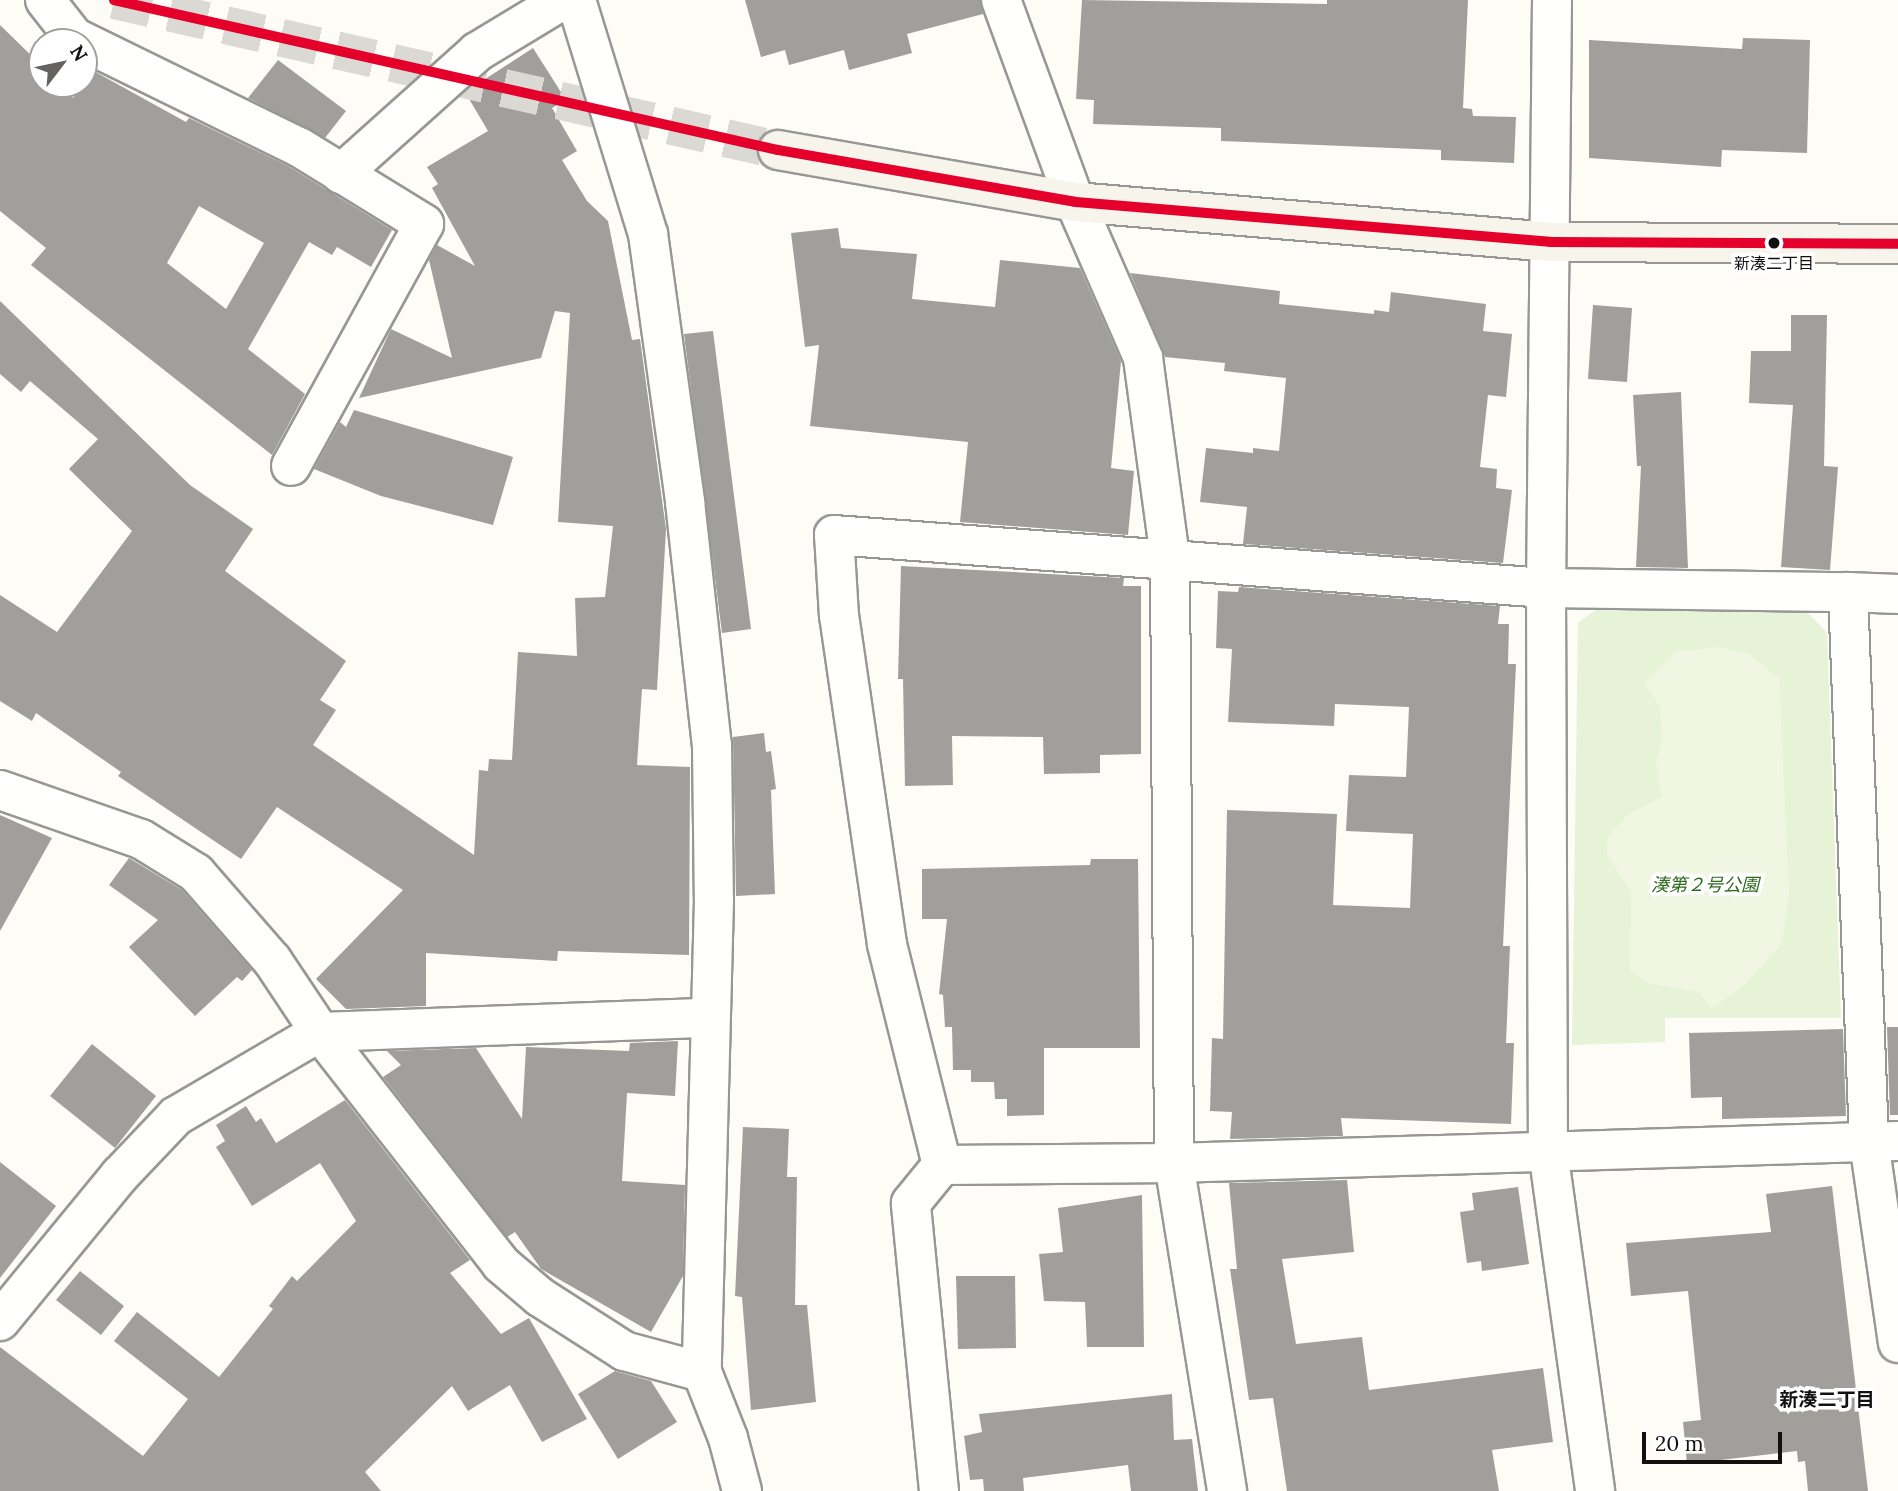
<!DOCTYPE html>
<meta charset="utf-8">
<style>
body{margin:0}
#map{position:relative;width:1898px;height:1491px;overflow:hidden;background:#fdfcf7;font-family:Lora,"Noto Sans JP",serif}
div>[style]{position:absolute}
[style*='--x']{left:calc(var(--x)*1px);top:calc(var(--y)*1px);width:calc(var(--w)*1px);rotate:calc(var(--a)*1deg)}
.green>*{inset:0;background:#e7f3d7}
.pitch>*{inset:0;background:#f0f6e1}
.building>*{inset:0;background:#a19f9c}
.secondary-tunnel>*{height:38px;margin-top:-19px;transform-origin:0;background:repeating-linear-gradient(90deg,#dad9d4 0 38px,transparent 0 57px)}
.roads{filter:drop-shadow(2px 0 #979795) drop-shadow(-2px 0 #979795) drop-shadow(0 2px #979795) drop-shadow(0 -2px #979795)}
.street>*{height:38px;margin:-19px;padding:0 19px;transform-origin:19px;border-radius:19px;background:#fffffe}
.secondary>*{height:38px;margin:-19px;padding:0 19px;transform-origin:19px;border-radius:19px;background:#f6f4eb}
.bus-1>*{height:10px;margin:-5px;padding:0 5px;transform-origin:5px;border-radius:5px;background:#e4002b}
.dots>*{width:19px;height:19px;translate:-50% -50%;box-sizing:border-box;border:4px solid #fff;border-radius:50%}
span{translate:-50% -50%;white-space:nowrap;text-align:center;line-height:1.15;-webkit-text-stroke:7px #fff;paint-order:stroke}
.bus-label{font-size:16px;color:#111}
.park-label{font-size:18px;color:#2f6b1f;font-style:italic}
.neighbourhood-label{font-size:19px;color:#111;font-weight:700}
.north{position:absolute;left:28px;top:28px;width:70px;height:70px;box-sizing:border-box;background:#fff;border:2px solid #a0a0a0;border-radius:50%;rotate:58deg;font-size:19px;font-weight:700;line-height:28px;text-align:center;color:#111}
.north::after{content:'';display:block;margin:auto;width:24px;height:32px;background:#646362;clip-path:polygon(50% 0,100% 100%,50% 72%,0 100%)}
.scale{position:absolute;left:1642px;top:1432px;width:140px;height:32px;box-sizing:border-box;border:4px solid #111;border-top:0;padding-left:9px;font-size:21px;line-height:24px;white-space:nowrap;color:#111;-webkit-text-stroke:5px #fff;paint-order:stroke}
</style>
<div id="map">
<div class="green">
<div style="clip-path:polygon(1601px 606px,1807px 612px,1827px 633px,1841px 1018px,1665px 1018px,1665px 1042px,1572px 1045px,1578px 623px)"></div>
</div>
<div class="pitch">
<div style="clip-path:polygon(1719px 647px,1750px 654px,1779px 679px,1789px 894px,1782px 944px,1740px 989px,1712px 1008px,1698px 992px,1651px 984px,1630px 971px,1631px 892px,1607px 854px,1607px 837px,1629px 814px,1662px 797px,1656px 765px,1662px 739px,1660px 706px,1644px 683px,1675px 652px)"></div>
</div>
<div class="building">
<div style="clip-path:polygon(745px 0,980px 0,983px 14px,907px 34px,912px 53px,849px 70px,844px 50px,789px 65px,785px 50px,761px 57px)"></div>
<div style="clip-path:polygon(1082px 0,1327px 4px,1327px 0,1468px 0,1463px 108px,1472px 109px,1473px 116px,1516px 117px,1514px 163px,1441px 160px,1441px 150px,1221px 141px,1221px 128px,1093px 124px,1094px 100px,1076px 99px)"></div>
<div style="clip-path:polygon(evenodd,0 25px,42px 66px,42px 84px,60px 84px,73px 98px,90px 69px,186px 122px,189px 118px,288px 166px,392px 230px,371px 267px,337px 247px,332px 255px,309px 242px,248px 349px,305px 394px,272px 455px,31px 265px,46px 248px,0 211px,0 25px,199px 206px,264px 243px,226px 309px,167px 263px,199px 206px)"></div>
<div style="clip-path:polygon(1743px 38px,1810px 40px,1807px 153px,1722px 150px,1721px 167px,1589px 158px,1589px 40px,1742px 49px)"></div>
<div style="clip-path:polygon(533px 48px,566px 100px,552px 108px,577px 151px,562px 160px,587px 201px,608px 221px,632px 340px,640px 339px,666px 529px,657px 690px,642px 689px,637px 765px,690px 767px,689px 955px,558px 951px,557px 961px,426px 953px,426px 1006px,346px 1009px,316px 979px,403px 890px,277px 807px,241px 859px,118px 776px,121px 772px,36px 713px,32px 721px,0 701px,0 595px,57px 632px,132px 531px,69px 469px,98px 439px,30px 381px,21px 392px,0 374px,0 301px,190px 485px,253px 529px,225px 571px,346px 661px,320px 700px,336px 710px,313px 745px,474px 855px,479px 770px,488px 771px,489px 759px,512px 760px,518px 652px,577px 656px,575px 598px,605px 597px,613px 526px,558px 522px,570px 313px,555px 311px,541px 358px,359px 398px,391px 329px,452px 358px,429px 260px,437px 245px,475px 266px,432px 188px,438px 184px,427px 167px,488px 131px,465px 92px)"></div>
<div style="clip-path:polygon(278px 60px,346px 111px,325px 138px,248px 98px)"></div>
<div style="clip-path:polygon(838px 228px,841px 248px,917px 254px,912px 299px,995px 307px,1000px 260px,1080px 268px,1121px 361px,1111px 468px,1134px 471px,1128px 535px,960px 522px,968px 442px,810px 426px,819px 345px,805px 347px,791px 233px)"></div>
<div style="clip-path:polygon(1130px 273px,1280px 291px,1279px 304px,1374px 314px,1374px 310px,1389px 312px,1391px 292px,1486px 304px,1483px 331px,1512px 334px,1506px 397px,1488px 395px,1480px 467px,1497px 469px,1496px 488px,1512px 490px,1503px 563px,1243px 544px,1247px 507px,1200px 502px,1206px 448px,1253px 453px,1253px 448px,1279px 451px,1286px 378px,1224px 371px,1225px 363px,1165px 357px)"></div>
<div style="clip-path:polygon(1593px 305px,1632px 308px,1627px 382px,1588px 379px)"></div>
<div style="clip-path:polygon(1791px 315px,1827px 315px,1824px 466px,1838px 467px,1830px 570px,1781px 567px,1793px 405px,1749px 403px,1751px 351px,1791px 351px)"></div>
<div style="clip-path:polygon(713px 331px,751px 629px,722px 633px,684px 334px)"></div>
<div style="clip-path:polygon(1681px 392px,1688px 568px,1636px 567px,1641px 466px,1637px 466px,1633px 395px)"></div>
<div style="clip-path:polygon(354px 410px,513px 457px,493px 525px,381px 496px,314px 469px,340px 422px,346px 427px)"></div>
<div style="clip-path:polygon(901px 566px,1124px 578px,1123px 586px,1141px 586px,1141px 754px,1100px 755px,1100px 773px,1044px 774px,1043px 737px,952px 736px,953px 785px,905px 786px,903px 679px,898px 679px)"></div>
<div style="clip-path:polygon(1239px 587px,1500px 606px,1498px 624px,1509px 624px,1508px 664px,1516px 664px,1503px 946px,1510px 946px,1506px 1043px,1514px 1043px,1511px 1124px,1341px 1118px,1343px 1136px,1230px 1139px,1232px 1112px,1210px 1111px,1212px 1038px,1223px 1039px,1227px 810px,1337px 814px,1333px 905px,1410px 908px,1413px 834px,1346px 831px,1349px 775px,1406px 777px,1409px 707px,1335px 704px,1334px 726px,1228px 722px,1232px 649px,1216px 648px,1218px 591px,1238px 592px)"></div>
<div style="clip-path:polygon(764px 733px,766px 752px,771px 751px,776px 789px,771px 790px,775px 894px,736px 896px,733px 737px)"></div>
<div style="clip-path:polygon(0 815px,52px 838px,0 931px)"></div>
<div style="clip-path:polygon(129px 858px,182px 890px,252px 970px,242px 981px,237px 977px,195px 1016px,129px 947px,158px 920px,109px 885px)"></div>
<div style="clip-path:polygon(1091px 859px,1138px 859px,1140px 1048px,1044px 1048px,1044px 1115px,1007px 1116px,1007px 1099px,995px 1099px,994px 1082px,971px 1082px,971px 1070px,953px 1070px,952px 1027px,945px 1027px,943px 995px,939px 994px,947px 919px,922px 919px,922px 869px,1090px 865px)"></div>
<div style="clip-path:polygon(1887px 1027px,1898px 1027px,1898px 1115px,1890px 1115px)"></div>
<div style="clip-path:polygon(1843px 1029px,1846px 1116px,1722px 1119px,1722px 1097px,1691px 1098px,1689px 1033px)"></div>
<div style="clip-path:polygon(678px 1041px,675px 1096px,627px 1093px,622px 1181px,685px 1185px,683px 1276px,651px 1332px,541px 1269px,515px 1232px,507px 1237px,383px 1077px,401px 1065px,387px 1051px,476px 1048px,522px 1119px,526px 1047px,629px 1051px,630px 1043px)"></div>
<div style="clip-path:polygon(92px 1044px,156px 1096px,115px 1148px,50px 1096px)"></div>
<div style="clip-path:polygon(345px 1100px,470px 1260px,450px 1273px,501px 1334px,529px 1318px,587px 1419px,542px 1442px,510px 1385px,468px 1411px,452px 1386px,365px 1472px,381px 1491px,0 1491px,0 1347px,143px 1456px,188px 1399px,114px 1341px,137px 1312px,219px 1377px,273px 1309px,269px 1306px,292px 1276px,297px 1281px,356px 1221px,320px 1163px,252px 1206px,216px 1147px,225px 1141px,216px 1125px,246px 1106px,256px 1122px,261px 1118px,276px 1143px)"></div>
<div style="clip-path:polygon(743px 1127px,789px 1129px,787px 1177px,797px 1177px,795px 1305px,807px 1305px,816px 1402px,751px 1410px,742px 1297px,735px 1296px)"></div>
<div style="clip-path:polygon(0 1162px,56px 1206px,0 1278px)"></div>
<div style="clip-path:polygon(1347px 1180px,1354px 1252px,1282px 1259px,1296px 1344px,1362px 1337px,1369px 1390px,1543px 1368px,1553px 1442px,1492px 1450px,1499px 1491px,1287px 1491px,1273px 1398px,1249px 1400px,1230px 1269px,1237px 1269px,1229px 1183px)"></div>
<div style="clip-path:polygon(1832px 1186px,1868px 1491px,1808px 1491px,1805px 1461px,1798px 1462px,1797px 1451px,1687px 1464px,1683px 1422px,1701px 1420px,1688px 1291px,1631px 1296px,1626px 1243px,1771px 1232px,1766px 1194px)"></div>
<div style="clip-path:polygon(1518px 1187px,1529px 1264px,1482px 1271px,1481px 1261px,1467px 1263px,1460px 1212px,1474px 1210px,1472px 1193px)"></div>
<div style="clip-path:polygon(1142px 1195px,1144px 1347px,1087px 1347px,1085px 1302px,1044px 1301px,1039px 1254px,1063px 1252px,1058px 1208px)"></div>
<div style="clip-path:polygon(80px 1271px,124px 1306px,101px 1335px,56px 1300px)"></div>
<div style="clip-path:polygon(956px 1276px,1015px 1276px,1016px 1348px,958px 1349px)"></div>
<div style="clip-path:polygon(615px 1371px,651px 1381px,677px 1422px,618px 1459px,578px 1394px)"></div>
<div style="clip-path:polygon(1172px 1394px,1174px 1440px,1192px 1439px,1198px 1491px,1131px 1491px,1128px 1465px,1023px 1478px,1024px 1491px,984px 1491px,983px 1479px,970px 1480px,964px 1436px,982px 1432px,979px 1414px)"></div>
</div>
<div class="secondary-tunnel">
<div style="--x:114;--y:0;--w:681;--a:12.73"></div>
</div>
<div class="roads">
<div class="street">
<div style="--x:45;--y:0;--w:47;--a:51.9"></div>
<div style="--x:74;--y:37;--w:250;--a:26.1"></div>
<div style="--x:299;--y:147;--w:147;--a:31.6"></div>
<div style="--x:424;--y:224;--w:276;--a:118.8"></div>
<div style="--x:576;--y:0;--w:245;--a:72.9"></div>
<div style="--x:648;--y:234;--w:271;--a:82.1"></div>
<div style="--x:685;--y:502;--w:244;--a:83.7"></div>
<div style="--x:712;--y:745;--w:155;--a:89.3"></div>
<div style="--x:714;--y:900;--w:472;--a:91.5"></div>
<div style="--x:702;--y:1372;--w:71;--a:68.5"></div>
<div style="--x:728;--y:1438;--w:55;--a:75.2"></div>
<div style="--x:1001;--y:0;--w:215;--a:69.9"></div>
<div style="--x:1075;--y:202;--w:170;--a:66.4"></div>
<div style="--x:1143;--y:358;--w:201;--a:82.3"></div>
<div style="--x:1170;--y:557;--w:606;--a:89.62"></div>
<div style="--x:1174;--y:1163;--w:332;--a:80.8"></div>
<div style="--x:1552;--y:0;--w:588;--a:90.58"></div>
<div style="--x:1546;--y:588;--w:563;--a:89.8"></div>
<div style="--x:1548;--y:1151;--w:343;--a:82.1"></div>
<div style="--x:341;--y:174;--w:183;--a:-41.9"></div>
<div style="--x:477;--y:52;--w:100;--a:-31.2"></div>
<div style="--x:1848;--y:592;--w:50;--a:2.3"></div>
<div style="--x:0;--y:790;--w:149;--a:19.2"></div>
<div style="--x:141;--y:839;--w:65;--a:31.7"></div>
<div style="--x:196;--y:873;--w:116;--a:48.9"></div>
<div style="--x:272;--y:960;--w:87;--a:56.3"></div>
<div style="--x:320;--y:1032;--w:294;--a:52"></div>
<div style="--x:501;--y:1264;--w:51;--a:40.2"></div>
<div style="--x:540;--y:1297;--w:100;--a:32.7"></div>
<div style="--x:624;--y:1351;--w:81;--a:15.1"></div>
<div style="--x:942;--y:1165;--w:228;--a:-104"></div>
<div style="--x:887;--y:944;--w:331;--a:-98.3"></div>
<div style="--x:839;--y:616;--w:81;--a:-93.5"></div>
<div style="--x:834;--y:535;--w:714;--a:4.26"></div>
<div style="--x:1546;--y:588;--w:302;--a:0.8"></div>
<div style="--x:1848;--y:592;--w:550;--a:87.81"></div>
<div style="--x:1869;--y:1142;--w:203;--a:81.8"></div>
<div style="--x:0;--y:1321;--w:189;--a:-50.6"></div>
<div style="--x:120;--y:1175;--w:81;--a:-46.5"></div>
<div style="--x:176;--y:1116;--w:167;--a:-30.3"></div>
<div style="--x:320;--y:1032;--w:389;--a:-2.1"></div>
<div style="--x:939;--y:1491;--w:289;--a:-95.6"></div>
<div style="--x:911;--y:1203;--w:49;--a:-50.8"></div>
<div style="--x:942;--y:1165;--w:232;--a:-0.5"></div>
<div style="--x:1174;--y:1163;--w:724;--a:-1.74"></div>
</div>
<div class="secondary">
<div style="--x:778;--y:150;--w:302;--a:9.9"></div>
<div style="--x:1075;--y:202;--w:477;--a:4.8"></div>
<div style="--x:1550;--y:242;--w:348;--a:0.3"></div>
</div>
</div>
<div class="bus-1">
<div style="--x:114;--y:0;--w:681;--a:12.73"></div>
<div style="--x:778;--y:150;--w:302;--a:9.9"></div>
<div style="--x:1075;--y:202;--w:477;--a:4.8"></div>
<div style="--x:1550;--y:242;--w:348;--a:0.3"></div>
</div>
<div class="dots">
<div style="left:1774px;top:243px;background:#111"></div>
</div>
<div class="bus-label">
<span style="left:1774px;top:263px">新湊二丁目</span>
</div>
<div class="park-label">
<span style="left:1705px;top:885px">湊第２号公園</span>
</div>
<div class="neighbourhood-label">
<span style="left:1827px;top:1400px">新湊二丁目</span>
</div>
<div class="north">N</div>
<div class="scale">20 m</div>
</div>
